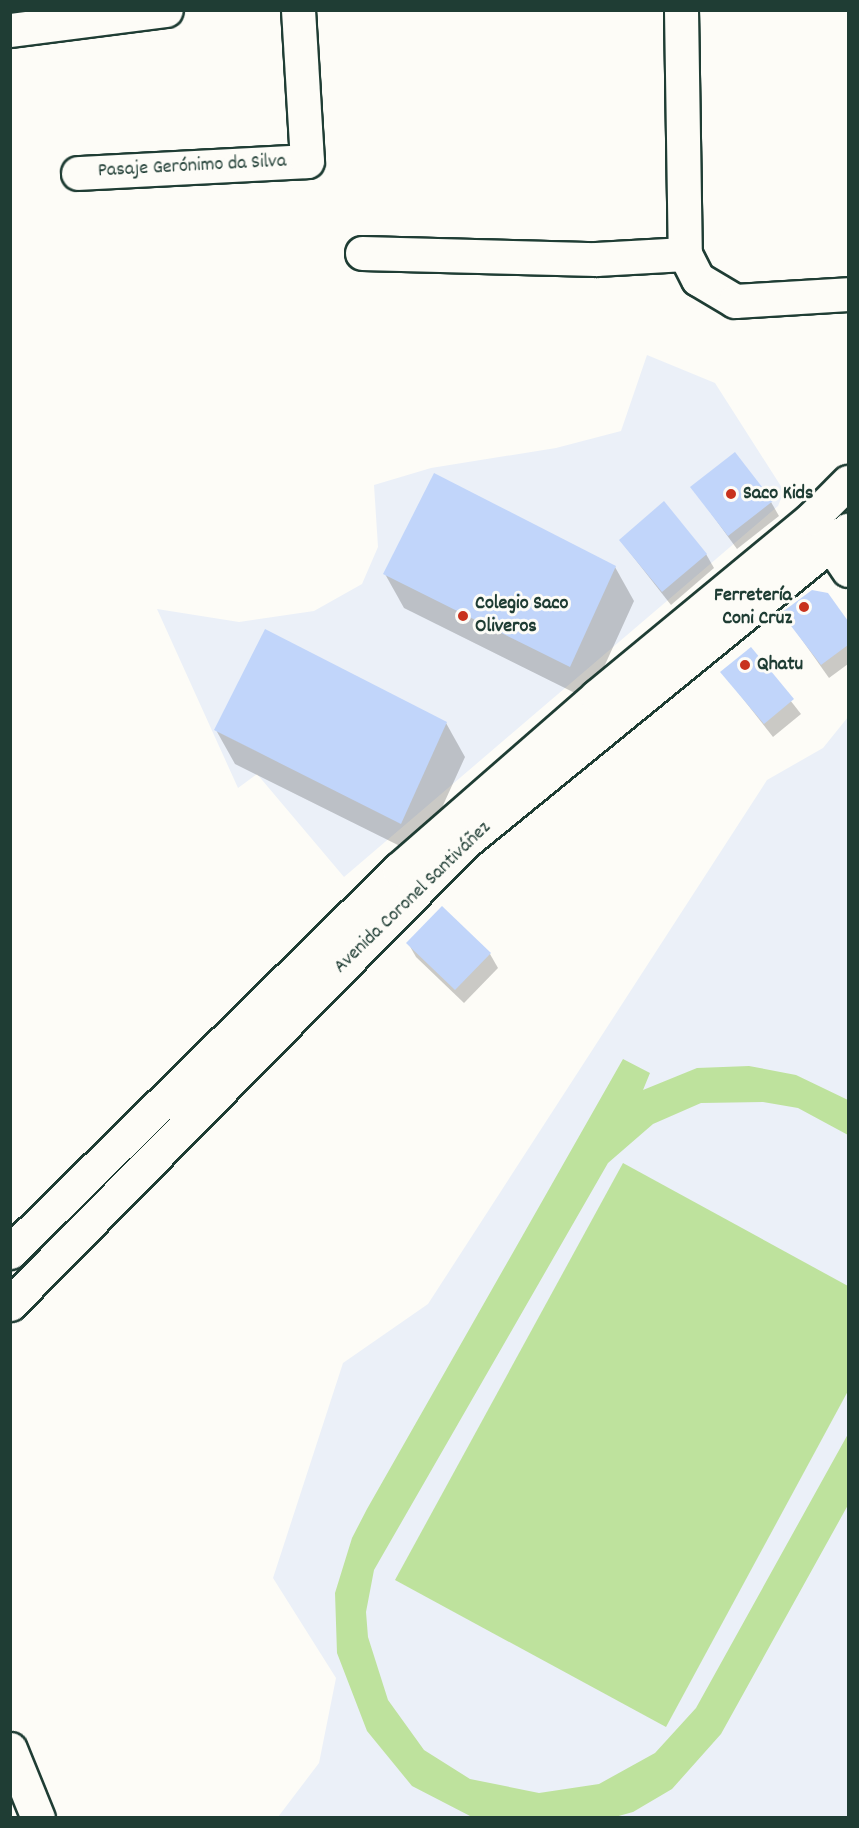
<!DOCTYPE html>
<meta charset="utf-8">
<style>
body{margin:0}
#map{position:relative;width:859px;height:1828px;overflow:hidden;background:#fdfcf7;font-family:Dekko,sans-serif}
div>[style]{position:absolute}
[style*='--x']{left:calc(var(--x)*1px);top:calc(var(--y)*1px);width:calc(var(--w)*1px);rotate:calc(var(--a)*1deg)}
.built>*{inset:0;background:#ebf0f8}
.green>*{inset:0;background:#bee29d}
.shadow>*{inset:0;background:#0003}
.building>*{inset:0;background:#c1d5fa}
.roads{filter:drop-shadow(2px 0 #1f3d34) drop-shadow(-2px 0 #1f3d34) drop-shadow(0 2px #1f3d34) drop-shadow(0 -2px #1f3d34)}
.minor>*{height:33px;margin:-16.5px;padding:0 16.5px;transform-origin:16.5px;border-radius:16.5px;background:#fdfcf7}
.tertiary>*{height:33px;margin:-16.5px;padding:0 16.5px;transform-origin:16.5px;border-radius:16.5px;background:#fdfcf7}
.dots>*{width:16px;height:16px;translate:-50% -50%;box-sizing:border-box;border:3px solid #fdfcf7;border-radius:50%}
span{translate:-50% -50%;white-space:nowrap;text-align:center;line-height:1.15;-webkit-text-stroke:6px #fdfcf7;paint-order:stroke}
.street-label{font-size:20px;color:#1f3d34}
.poi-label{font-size:20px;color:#1f3d34;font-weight:700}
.left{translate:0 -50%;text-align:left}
.right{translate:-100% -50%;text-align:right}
.frame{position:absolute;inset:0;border:12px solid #1f3d34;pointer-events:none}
</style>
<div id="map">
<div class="built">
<div style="clip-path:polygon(647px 355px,715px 383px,784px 491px,778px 506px,344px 877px,257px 774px,238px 788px,157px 609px,239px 622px,314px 611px,362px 584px,378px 547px,374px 485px,431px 468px,556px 448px,621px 431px)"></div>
<div style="clip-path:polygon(848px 717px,848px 1817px,278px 1817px,319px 1763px,336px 1678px,273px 1578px,343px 1363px,428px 1304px,767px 780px,823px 748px)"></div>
</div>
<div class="green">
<div style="clip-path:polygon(623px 1059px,650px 1073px,643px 1090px,697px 1068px,749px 1066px,796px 1075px,848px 1100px,848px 1135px,798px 1108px,763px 1102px,701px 1103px,653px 1124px,608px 1163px,374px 1570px,366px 1612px,368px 1637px,388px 1700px,424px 1750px,470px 1779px,539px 1793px,599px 1784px,655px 1753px,696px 1708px,848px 1434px,848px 1505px,721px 1734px,672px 1789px,633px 1812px,615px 1817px,472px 1817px,412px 1786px,367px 1731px,337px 1653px,335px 1593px,352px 1538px,367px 1509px)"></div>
<div style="clip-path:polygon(623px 1163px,848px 1286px,848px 1391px,666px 1727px,395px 1580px)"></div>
</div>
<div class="shadow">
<div style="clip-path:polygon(692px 487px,771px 502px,779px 516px,737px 549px)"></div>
<div style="clip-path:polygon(620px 540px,706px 554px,714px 568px,671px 605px)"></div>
<div style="clip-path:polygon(615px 567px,634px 601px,589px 700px,404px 608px,385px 574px)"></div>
<div style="clip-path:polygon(827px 595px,848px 623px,848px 664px,829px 678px,783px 613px)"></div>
<div style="clip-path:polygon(750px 649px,801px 714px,773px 737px,722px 672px)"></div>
<div style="clip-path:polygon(446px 723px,465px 757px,420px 856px,235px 764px,216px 730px)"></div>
<div style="clip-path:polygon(442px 908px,490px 954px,498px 968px,464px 1003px,416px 957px,408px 943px)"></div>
</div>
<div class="building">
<div style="clip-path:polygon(735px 452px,773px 501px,728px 536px,690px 487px)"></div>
<div style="clip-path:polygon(434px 473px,616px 566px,570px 667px,383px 574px)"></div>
<div style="clip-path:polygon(664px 501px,707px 554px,662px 592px,619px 540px)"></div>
<div style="clip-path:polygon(812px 590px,828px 593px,848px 621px,848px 645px,821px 665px,781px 613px)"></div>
<div style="clip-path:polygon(265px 629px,447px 722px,401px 824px,214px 730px)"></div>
<div style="clip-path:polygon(751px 647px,794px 699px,764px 724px,720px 672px)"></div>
<div style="clip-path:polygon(442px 906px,491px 953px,455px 990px,406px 943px)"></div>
</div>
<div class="roads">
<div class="minor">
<div style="--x:681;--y:10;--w:244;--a:89.1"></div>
<div style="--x:685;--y:254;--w:28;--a:63"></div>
<div style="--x:698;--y:279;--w:43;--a:30.7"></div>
<div style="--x:735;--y:301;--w:113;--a:-3.5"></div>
<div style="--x:10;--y:30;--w:157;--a:-7.3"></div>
<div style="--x:78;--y:173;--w:229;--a:-3"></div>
<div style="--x:307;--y:161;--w:151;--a:-93.4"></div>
<div style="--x:362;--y:253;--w:234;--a:1.5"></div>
<div style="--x:596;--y:259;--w:89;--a:-3.2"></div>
<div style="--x:815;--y:521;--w:59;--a:56"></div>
<div style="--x:10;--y:1749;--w:74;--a:67.9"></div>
</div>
<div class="tertiary">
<div style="--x:10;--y:1252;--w:546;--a:-44.55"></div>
<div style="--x:399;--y:869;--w:263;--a:-41.1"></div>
<div style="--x:597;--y:696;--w:279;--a:-39.6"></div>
<div style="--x:812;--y:518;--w:51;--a:-45"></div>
<div style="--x:10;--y:1304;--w:648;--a:-45.44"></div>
<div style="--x:465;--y:842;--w:494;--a:-39.2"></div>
</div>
</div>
<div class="dots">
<div style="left:731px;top:494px;background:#c8321e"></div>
<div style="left:804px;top:607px;background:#c8321e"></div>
<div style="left:463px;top:616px;background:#c8321e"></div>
<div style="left:745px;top:665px;background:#c8321e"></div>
</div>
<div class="street-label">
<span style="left:192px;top:167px;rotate:-3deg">Pasaje Gerónimo da Silva</span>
<span style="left:413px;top:898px;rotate:-44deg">Avenida Coronel Santiváñez</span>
</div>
<div class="poi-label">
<span class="left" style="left:743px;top:494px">Saco Kids</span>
<span class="right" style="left:792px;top:608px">Ferretería<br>Coni Cruz</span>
<span class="left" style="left:475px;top:616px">Colegio Saco<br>Oliveros</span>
<span class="left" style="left:757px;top:665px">Qhatu</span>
</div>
<div class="frame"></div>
</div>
